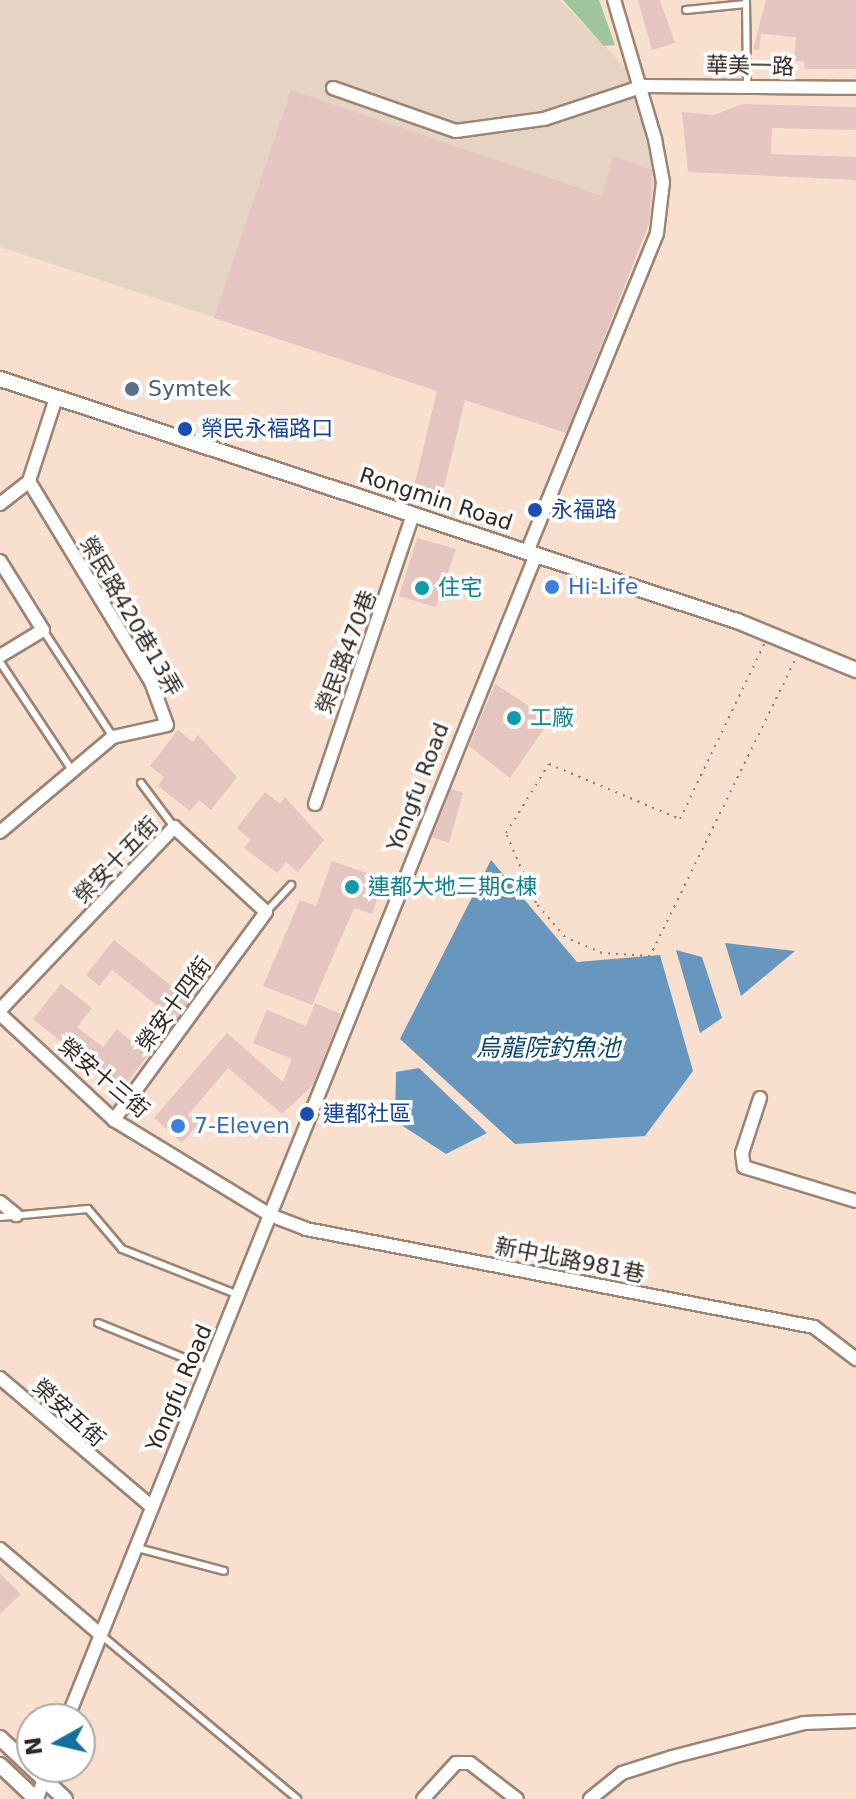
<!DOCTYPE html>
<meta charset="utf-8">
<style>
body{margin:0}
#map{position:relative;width:856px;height:1799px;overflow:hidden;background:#f9dfce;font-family:"DejaVu Sans","Noto Sans TC",sans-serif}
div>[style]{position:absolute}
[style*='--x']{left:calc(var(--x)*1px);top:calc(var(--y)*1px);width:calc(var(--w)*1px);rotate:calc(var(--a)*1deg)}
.industrial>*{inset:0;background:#e5d4c4}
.green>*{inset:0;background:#9ec59b}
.water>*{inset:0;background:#6797bf}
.building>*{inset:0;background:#e5c5bf}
.path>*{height:2px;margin-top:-1px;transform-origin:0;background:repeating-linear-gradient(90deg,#907e73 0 2px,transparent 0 8px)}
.roads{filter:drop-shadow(2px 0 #9c8474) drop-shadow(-2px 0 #9c8474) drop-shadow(0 2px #9c8474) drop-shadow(0 -2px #9c8474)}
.service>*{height:6px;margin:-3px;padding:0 3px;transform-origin:3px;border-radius:3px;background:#fff}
.minor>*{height:12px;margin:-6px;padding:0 6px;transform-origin:6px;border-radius:6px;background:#fff}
.tertiary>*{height:14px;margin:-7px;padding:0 7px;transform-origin:7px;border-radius:7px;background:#fff}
.dots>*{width:22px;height:22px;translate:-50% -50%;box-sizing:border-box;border:4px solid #fff;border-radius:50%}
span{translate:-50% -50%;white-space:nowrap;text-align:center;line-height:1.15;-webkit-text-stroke:7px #fff;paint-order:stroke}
.street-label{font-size:22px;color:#322822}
.service-label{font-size:22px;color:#4e5e75}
.left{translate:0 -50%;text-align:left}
.transit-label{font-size:22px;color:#164399}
.shop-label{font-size:22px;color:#366cbe}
.culture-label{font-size:22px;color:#0d838f}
.water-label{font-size:24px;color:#0a446b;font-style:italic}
.north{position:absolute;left:16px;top:1703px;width:80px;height:80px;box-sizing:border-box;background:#fff;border:2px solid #ada9a7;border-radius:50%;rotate:262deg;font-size:22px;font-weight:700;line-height:32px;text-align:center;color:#322822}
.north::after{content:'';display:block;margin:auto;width:28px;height:36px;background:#14709f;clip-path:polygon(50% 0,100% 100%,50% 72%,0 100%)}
</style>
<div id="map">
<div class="industrial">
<div style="clip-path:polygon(0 0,560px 0,625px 67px,655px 172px,656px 206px,567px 433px,0 247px)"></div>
</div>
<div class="green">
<div style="clip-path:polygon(563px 0,599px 0,615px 45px,604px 46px)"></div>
</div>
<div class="water">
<div style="clip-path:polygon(491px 860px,577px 962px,660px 955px,693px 1071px,645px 1136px,515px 1144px,400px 1039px)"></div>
<div style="clip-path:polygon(725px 943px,795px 951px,741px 996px)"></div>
<div style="clip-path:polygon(676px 950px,702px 957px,722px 1018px,700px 1033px)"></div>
<div style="clip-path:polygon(419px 1068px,487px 1133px,446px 1154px,395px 1121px,396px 1072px)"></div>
</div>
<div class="building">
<div style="clip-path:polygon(638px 0,660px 0,675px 43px,652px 50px)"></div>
<div style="clip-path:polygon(766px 0,856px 0,856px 69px,805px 69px,804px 61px,794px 61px,796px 37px,761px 34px,759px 50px,753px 49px)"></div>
<div style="clip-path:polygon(291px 90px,602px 196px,613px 156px,652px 170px,649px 223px,566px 433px,465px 400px,440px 504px,411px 499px,437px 391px,214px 318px)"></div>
<div style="clip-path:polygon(742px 104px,856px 107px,856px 130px,772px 128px,771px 154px,856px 157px,856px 180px,688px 172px,682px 112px,714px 115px)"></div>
<div style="clip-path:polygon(417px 538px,456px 549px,436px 607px,399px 596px)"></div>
<div style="clip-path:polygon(495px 684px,550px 720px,510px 778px,469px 746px)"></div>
<div style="clip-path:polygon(178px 730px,193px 742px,198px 735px,237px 777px,211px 810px,199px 800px,190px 811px,158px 786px,164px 777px,150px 766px)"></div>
<div style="clip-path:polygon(451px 789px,463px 793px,449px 843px,432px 837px)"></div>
<div style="clip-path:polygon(265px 792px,280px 804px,285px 797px,324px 840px,298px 872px,286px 862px,277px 873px,244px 848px,251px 840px,237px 828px)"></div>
<div style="clip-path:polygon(332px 861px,384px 879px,372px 914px,354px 908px,312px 1005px,263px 986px,300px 900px,316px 906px)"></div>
<div style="clip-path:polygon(114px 940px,190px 1001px,163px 1038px,150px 1027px,163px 1010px,112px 970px,99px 986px,86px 975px)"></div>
<div style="clip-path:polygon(61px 984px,92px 1008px,77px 1027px,103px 1047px,117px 1029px,148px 1055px,121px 1090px,33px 1019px)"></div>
<div style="clip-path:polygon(315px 1003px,341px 1014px,313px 1085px,282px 1114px,228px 1068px,188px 1115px,198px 1124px,182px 1143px,154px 1118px,227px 1033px,283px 1082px,292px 1059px,253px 1043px,267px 1010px,306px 1026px)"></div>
<div style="clip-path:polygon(0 1574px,21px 1594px,0 1614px)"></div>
</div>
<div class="path">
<div style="--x:766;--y:640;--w:35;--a:24"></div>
<div style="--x:798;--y:654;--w:336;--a:116.1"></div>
<div style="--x:650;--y:956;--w:48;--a:-176.4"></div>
<div style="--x:602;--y:953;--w:40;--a:-156.6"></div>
<div style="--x:565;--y:937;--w:45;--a:-130.5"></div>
<div style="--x:536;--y:903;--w:76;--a:-113.2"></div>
<div style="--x:506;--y:833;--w:81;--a:-58.1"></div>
<div style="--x:549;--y:764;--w:142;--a:22.8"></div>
<div style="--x:680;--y:819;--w:199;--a:-64.3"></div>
</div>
<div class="roads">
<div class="service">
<div style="--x:746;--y:0;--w:86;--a:89.3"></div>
<div style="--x:686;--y:10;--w:60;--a:-5.7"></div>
<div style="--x:43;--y:630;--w:128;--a:56.8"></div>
<div style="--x:0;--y:662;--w:132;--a:56.4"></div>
<div style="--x:141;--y:783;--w:55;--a:53.1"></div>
<div style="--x:266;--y:912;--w:37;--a:-47"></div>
<div style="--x:0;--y:1217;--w:88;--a:-5.2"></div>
<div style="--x:88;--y:1209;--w:52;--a:49.6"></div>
<div style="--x:122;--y:1249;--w:126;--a:21.5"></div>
<div style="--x:98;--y:1323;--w:120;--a:22.1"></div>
<div style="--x:134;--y:1547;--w:93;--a:14.9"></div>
<div style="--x:100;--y:1634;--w:257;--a:39.9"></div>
</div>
<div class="minor">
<div style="--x:333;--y:88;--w:130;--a:19.3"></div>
<div style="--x:456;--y:131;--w:89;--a:-7.8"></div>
<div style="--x:544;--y:119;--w:105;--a:-18.3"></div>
<div style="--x:644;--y:86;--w:212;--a:0.5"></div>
<div style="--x:0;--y:504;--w:37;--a:-38"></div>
<div style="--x:29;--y:481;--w:87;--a:-72"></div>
<div style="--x:0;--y:561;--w:81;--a:58.1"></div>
<div style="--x:43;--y:630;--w:50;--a:148.8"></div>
<div style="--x:315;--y:804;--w:305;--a:-71.3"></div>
<div style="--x:0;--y:832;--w:148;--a:-40.1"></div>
<div style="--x:113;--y:737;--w:55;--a:-12.5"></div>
<div style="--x:167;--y:725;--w:46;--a:-110.4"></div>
<div style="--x:151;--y:682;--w:235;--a:-121.3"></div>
<div style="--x:0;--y:1010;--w:253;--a:-46.4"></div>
<div style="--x:174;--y:827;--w:125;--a:42.7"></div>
<div style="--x:266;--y:912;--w:258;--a:126.2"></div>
<div style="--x:0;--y:1014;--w:156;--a:42.9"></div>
<div style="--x:114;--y:1120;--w:183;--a:31.3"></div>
<div style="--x:270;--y:1215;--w:39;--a:21"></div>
<div style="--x:306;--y:1229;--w:517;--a:10.92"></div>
<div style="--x:814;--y:1327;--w:53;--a:37.3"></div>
<div style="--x:760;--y:1098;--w:58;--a:108.1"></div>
<div style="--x:742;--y:1153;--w:14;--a:82"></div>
<div style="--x:744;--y:1167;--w:117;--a:16.9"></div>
<div style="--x:0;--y:1202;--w:21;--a:39"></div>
<div style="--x:0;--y:1378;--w:198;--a:40.3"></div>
<div style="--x:0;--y:1549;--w:131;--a:40.4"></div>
<div style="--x:67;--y:1719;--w:1253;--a:-68.06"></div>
<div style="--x:535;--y:557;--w:9;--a:-148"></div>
<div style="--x:527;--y:552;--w:344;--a:-67.8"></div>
<div style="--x:657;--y:233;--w:51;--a:-83.3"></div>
<div style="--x:663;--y:182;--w:44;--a:-100.5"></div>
<div style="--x:655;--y:139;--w:145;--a:-106.4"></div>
<div style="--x:37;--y:1799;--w:34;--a:-71"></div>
<div style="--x:423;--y:1799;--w:49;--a:-47.5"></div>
<div style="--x:456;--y:1763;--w:14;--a:0"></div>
<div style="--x:470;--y:1763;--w:59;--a:37.5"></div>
<div style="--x:590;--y:1799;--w:41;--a:-39.1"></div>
<div style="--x:622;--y:1773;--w:52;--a:-17.7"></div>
<div style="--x:672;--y:1757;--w:136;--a:-14.4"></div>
<div style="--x:804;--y:1723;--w:52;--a:-2.2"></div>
</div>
<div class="tertiary">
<div style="--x:0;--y:379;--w:776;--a:18.18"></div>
<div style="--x:737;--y:621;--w:129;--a:22.4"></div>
<div style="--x:0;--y:1738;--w:89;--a:43.2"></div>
<div style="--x:0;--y:1765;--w:50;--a:43.4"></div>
</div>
</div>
<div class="dots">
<div style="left:132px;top:389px;background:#5c6f8a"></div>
<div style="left:185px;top:429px;background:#1a4fb4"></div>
<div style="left:535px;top:510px;background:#1a4fb4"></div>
<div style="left:552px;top:587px;background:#3f7fe0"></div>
<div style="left:422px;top:588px;background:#0f9aa8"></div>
<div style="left:514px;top:718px;background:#0f9aa8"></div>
<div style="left:352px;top:887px;background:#0f9aa8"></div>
<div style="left:307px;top:1114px;background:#1a4fb4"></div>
<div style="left:178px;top:1126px;background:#3f7fe0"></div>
</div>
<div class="street-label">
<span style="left:750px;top:66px;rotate:1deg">華美一路</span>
<span style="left:436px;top:499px;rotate:18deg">Rongmin Road</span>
<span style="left:131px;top:616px;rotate:60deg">榮民路420巷13弄</span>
<span style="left:346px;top:652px;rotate:-69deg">榮民路470巷</span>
<span style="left:418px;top:787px;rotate:-69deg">Yongfu Road</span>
<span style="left:116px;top:860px;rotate:-46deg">榮安十五街</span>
<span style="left:174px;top:1004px;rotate:-54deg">榮安十四街</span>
<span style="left:104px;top:1078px;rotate:40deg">榮安十三街</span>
<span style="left:570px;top:1260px;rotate:11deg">新中北路981巷</span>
<span style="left:179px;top:1388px;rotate:-67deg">Yongfu Road</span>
<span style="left:69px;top:1413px;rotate:42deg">榮安五街</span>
</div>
<div class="service-label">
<span class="left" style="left:148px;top:389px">Symtek</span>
</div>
<div class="transit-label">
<span class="left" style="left:201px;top:429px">榮民永褔路口</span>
<span class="left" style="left:551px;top:510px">永福路</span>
<span class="left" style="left:323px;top:1114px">連都社區</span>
</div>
<div class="shop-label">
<span class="left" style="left:568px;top:587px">Hi-Life</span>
<span class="left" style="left:194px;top:1126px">7-Eleven</span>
</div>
<div class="culture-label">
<span class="left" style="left:438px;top:588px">住宅</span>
<span class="left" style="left:530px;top:718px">工廠</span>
<span class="left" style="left:368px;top:887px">連都大地三期C棟</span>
</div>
<div class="water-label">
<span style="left:548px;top:1049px">烏龍院釣魚池</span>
</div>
<div class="north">N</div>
</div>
